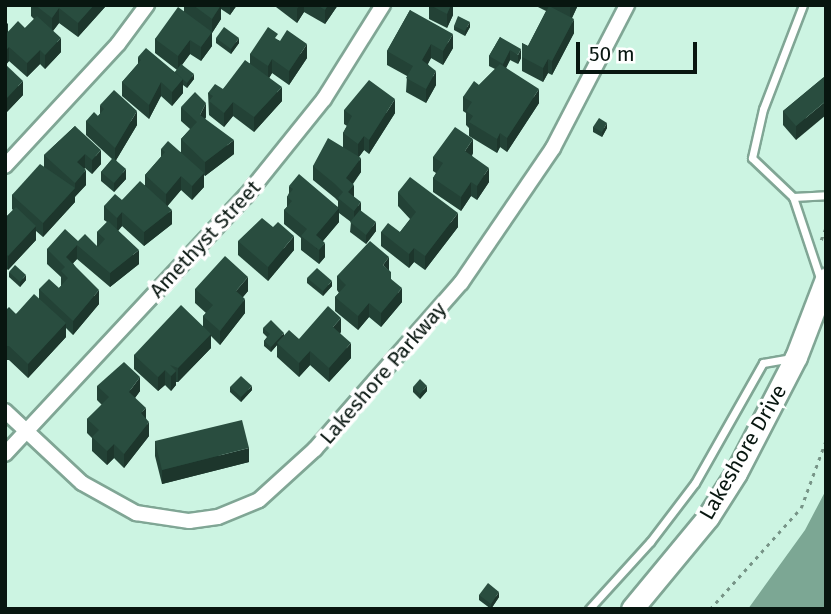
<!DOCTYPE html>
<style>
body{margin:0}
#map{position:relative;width:831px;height:614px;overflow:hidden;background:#ccf4e2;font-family:"Fira Sans",sans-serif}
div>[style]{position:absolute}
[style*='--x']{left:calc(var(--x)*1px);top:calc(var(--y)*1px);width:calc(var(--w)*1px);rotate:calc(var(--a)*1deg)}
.water>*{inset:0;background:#7ca794}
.path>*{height:2.5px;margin-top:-1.25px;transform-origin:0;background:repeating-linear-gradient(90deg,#779487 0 3.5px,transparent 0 8.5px)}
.roads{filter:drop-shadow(2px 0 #80a695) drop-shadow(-2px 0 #80a695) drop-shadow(0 2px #80a695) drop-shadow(0 -2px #80a695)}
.lane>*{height:7px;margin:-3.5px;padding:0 3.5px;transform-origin:3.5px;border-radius:3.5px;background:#fff}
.street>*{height:14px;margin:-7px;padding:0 7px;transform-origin:7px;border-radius:7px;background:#fff}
.secondary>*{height:21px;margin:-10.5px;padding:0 10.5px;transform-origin:10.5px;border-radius:10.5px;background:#fff}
.wall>*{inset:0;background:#234236}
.shaded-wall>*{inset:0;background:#1d362c}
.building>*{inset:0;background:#294d3f}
span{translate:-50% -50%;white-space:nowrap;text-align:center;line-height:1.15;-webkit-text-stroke:7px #fff;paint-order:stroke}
.street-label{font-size:21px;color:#081610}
.frame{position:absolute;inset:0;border:7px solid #081610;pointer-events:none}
.scale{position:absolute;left:576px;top:42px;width:121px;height:32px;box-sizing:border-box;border:4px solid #081610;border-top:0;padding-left:9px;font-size:21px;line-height:24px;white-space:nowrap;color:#081610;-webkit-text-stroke:5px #fff;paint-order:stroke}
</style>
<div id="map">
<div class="water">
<div style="clip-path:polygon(826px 490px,826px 609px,748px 609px,805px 530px)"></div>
</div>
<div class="path">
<div style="--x:821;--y:240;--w:14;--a:-69"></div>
<div style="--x:710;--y:609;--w:136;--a:-48"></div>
<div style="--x:801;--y:508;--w:72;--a:-69.8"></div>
</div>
<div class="roads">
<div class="lane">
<div style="--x:803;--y:5;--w:111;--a:111"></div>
<div style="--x:763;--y:109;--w:50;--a:102.7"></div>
<div style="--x:752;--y:158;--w:57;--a:43.6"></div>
<div style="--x:793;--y:197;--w:89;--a:71.6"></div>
<div style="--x:793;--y:197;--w:33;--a:-3"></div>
<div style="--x:589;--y:609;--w:91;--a:-47.7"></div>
<div style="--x:650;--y:542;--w:74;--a:-52.7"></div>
<div style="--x:695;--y:483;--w:138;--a:-60.5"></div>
<div style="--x:763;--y:363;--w:29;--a:-10"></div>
</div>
<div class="street">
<div style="--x:5;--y:166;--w:166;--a:-47.2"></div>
<div style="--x:118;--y:44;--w:49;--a:-53.4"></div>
<div style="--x:5;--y:411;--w:105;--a:43.1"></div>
<div style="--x:82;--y:483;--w:62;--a:29.1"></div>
<div style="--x:136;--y:513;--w:54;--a:8.6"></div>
<div style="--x:189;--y:521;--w:29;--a:-8"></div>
<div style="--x:218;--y:517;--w:44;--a:-22.5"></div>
<div style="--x:259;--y:500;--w:76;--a:-42.3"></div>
<div style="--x:315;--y:449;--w:221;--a:-48.7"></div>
<div style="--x:461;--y:283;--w:163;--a:-55.7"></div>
<div style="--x:553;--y:148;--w:161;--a:-62.6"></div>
<div style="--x:5;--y:454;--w:353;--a:-47"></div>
<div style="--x:246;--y:196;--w:124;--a:-51.2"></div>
<div style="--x:324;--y:99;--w:111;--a:-57.9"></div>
</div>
<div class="secondary">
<div style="--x:632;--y:609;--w:119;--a:-50.4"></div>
<div style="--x:708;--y:517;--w:52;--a:-57.5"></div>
<div style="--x:736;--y:473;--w:131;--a:-62.7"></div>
<div style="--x:796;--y:357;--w:84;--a:-69"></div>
</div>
</div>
<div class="wall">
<div style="clip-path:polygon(31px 5px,105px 5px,105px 7px,78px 37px,59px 23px,53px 31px,61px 52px,45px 69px,40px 64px,27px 77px,9px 61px,6px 65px,23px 95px,5px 114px,5px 21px,8px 32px,25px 28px,34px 19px,31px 16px)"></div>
<div style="clip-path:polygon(184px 5px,237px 5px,230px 15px,221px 9px,221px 19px,212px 33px,212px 46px,201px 61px,190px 54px,182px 65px,194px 79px,187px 88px,183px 85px,183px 93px,172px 106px,161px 96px,149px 119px,122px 96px,122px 82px,138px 64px,138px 57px,175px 72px,177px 70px,155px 53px,155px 39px,184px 11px)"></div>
<div style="clip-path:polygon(276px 5px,338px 5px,325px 24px,304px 12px,297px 23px,276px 7px)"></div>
<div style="clip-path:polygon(426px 5px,453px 5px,453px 15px,447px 28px,429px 19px,429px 7px)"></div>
<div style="clip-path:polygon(534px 5px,578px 5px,572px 18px,574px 33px,552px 75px,548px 73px,543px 82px,522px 71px,522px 43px,528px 46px,546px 11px)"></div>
<div style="clip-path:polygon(824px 5px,826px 5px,826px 27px,824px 15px)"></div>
<div style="clip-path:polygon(410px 10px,453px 48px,443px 65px,431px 58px,428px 64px,436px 85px,426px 103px,406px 92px,407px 76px,387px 65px,387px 51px)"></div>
<div style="clip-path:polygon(454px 26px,470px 27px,465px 36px,454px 30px)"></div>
<div style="clip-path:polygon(500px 37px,521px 58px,518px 64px,510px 60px,506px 68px,539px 103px,507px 152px,500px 147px,497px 153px,469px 136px,469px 128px,466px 125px,466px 113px,463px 111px,463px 97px,479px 85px,495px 69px,489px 66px,489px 56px)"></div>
<div style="clip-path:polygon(216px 38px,239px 43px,231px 54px,216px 43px)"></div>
<div style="clip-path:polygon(278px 40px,307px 58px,289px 85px,272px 73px,269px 78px,282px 101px,254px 132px,233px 116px,224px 127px,209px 115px,208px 93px,223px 89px,250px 63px,250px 54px)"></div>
<div style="clip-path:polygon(824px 77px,796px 140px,783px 125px,783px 111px)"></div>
<div style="clip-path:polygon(100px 105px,137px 125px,116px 160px,126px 179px,114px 192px,101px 181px,101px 172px,112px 159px,86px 135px,86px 121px,98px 116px,100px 114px)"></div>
<div style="clip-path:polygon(181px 107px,206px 117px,205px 119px,234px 154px,205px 176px,204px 175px,204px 187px,192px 200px,181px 190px,167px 206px,172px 224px,144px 246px,122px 226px,118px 231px,139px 264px,110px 287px,77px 259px,73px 263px,99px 304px,73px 335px,66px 328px,66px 337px,28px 378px,9px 360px,5px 360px,5px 311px,16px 314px,39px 299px,39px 289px,59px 288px,61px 286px,61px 277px,47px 264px,47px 249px,78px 241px,97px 246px,97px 232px,107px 222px,104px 220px,104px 206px,122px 200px,145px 185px,145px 175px,161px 157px,161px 149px,181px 152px,181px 139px,190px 129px,181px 121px)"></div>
<div style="clip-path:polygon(344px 110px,395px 113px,369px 154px,364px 150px,359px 157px,361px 172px,353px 184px,354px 197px,361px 211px,376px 231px,366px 244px,350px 232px,351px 222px,339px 213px,339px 222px,323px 241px,325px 257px,319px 264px,301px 250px,301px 238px,284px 224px,284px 210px,287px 207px,287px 197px,289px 193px,289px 186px,338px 207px,338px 201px,335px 198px,313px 180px,313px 166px,343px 147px,343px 133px,347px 126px,344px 124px)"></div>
<div style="clip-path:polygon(75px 126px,101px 164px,92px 174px,85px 168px,84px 169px,86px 185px,75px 196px,75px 202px,43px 237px,36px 231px,36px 240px,8px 270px,5px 267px,5px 218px,13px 210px,12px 209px,12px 195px,44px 167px,44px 155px)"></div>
<div style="clip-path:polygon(593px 127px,607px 128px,602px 137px,593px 132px)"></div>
<div style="clip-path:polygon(473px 153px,472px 156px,489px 182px,477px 200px,471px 196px,461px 211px,433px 192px,433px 178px,436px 173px,433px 171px,433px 157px)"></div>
<div style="clip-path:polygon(398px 192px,458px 227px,425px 270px,414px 262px,409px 268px,381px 246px,381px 232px,400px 232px,410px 219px,398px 206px)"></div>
<div style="clip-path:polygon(238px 241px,294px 250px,268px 281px,238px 255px)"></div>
<div style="clip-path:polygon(389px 270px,391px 279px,402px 302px,381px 327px,369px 317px,358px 330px,335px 311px,335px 297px,339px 293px,337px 290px,337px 276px)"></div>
<div style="clip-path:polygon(9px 272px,26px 280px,20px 287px,9px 277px)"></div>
<div style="clip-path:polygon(307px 278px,332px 286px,323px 296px,307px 283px)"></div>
<div style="clip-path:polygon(195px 289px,248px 291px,243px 297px,245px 313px,220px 345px,211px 336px,211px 348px,178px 382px,176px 382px,176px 385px,171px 391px,165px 385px,158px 391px,134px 369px,134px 355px,203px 326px,203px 316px,206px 313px,195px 303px)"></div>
<div style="clip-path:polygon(263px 328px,284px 336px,299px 339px,341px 332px,340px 333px,351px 358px,329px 382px,310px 365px,299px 377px,277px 357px,277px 345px,271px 352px,264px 346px,264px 341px,267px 337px,263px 333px)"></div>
<div style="clip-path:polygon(97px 386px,140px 391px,135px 398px,146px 418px,149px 436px,124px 468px,114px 458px,107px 465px,92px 451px,92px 438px,87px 433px,87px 419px,102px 405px,97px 400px)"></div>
<div style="clip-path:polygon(230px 387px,252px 390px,241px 402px,230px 392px)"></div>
<div style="clip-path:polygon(413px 387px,427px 391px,420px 399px,413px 392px)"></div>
<div style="clip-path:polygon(155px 441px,249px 462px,162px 484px,155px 456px)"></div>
<div style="clip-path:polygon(479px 595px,499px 597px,491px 609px,479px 600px)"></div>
</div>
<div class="shaded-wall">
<div style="clip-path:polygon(94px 5px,105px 5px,105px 7px,78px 37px,78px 23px)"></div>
<div style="clip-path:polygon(221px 5px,221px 19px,212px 33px,212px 19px)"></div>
<div style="clip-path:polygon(230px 5px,237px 5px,230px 15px)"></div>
<div style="clip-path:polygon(300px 5px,304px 5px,304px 12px,297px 23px,297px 9px)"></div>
<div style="clip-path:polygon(328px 5px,338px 5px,325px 24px,325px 10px)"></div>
<div style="clip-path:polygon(451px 5px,453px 5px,453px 15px,447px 28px,447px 14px)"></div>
<div style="clip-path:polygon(572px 5px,578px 5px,570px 22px,570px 8px)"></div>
<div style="clip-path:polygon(59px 8px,59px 23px,52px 32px,52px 18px)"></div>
<div style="clip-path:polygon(574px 19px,574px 33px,552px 75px,552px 61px)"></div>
<div style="clip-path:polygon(470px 22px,470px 27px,465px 36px,465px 31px)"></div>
<div style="clip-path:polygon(8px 23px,8px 37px,5px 40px,5px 26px)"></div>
<div style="clip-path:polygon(212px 32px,212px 46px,201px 61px,201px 47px)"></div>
<div style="clip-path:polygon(453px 34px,453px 48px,443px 65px,443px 51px)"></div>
<div style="clip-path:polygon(61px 38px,61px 52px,45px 69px,45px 55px)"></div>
<div style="clip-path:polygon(239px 38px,239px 43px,231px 54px,231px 49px)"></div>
<div style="clip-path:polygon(190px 40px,190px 54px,178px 70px,178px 56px)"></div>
<div style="clip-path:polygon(307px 44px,307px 58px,289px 85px,289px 71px)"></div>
<div style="clip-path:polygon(431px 44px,431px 58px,422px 74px,422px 60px)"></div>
<div style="clip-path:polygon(9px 47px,9px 61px,5px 65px,5px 51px)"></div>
<div style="clip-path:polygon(521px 49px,521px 58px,518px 64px,518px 55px)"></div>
<div style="clip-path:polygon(40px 50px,40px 64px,27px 77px,27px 63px)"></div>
<div style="clip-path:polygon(510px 50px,510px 60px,503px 74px,503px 64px)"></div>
<div style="clip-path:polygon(272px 59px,272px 73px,268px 80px,268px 66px)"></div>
<div style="clip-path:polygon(548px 59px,548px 73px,543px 82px,543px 68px)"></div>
<div style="clip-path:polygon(436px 71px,436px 85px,426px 103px,426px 89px)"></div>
<div style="clip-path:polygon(194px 74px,194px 79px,187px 88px,187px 83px)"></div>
<div style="clip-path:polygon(183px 79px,183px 93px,172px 106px,172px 92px)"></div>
<div style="clip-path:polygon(23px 81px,23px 95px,5px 114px,5px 100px)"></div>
<div style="clip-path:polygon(161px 82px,161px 96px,149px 119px,149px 105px)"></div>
<div style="clip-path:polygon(282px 87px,282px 101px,254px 132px,254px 117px)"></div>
<div style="clip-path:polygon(539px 89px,539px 103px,507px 152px,507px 138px)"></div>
<div style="clip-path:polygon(395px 99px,395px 113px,369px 154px,369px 140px)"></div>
<div style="clip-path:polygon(826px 101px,826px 115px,796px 140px,796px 126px)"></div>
<div style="clip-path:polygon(233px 102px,233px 116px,224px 127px,224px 113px)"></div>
<div style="clip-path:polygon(206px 103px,206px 117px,200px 129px,200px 115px)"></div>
<div style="clip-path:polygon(137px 111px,137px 125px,115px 162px,115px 148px)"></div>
<div style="clip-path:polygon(607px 123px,607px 128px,602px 137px,602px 132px)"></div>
<div style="clip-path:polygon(500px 133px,500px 147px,497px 153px,497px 139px)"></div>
<div style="clip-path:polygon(364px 136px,364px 150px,358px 158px,358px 144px)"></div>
<div style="clip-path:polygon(473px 139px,473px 153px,465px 165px,465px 151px)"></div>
<div style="clip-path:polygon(234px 140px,234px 154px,205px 176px,205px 162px)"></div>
<div style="clip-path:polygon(101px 150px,101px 164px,92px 174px,92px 160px)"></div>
<div style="clip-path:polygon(85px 154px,85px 168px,77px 176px,77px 162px)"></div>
<div style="clip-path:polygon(361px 158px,361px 172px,346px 192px,346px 178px)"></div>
<div style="clip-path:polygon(489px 168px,489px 182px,477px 200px,477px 186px)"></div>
<div style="clip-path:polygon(126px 169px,126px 179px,114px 192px,114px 183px)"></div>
<div style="clip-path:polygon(86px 170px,86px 185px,75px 197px,75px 183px)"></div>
<div style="clip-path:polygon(204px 173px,204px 187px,192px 200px,192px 186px)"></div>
<div style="clip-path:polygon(181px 176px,181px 190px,166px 208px,166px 194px)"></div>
<div style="clip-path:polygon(471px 182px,471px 196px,461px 211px,461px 197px)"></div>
<div style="clip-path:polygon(354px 185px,354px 199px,348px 192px)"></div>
<div style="clip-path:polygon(75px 188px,75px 202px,43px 237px,43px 223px)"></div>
<div style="clip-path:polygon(361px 202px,361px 216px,354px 225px,354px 211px)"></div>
<div style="clip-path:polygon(339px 208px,339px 222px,316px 249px,316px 235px)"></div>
<div style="clip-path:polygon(172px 210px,172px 224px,144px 246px,144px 232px)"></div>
<div style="clip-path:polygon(122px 212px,122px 226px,117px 232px,117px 218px)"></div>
<div style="clip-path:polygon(458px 213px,458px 227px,425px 270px,425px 256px)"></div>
<div style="clip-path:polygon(376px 222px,376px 231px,366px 244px,366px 235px)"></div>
<div style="clip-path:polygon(36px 226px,36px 240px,8px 270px,8px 256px)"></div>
<div style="clip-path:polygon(294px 236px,294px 250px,268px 281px,268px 267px)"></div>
<div style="clip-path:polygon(325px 243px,325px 257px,319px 264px,319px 250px)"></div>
<div style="clip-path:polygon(77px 245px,77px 259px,66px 271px,66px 257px)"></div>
<div style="clip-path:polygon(414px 248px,414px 262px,409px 268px,409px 254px)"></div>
<div style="clip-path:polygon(139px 250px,139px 264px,110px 287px,110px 273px)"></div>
<div style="clip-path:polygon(389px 257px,389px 271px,383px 265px)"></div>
<div style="clip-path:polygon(26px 275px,26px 280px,20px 287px,20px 282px)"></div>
<div style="clip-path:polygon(248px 277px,248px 291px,236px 305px,236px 291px)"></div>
<div style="clip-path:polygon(332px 281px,332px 286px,323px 296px,323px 291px)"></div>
<div style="clip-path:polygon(402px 288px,402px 302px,381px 327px,381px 313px)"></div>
<div style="clip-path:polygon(99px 290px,99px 304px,73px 335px,73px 321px)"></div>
<div style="clip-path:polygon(245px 299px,245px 313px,220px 345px,220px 331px)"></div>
<div style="clip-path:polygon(369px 303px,369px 317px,358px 330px,358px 316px)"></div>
<div style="clip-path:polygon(341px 318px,341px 332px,333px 341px,333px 327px)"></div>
<div style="clip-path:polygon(66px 323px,66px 337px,28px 378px,28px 364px)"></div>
<div style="clip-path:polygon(284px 333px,284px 337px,271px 352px,271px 347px)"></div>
<div style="clip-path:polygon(211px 334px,211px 348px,178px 382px,178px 368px)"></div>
<div style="clip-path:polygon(351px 343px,351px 358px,329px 382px,329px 368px)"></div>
<div style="clip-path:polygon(310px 351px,310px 365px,299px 377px,299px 363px)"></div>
<div style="clip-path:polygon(165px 370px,165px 385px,158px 391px,158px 377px)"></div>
<div style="clip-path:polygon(176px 371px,176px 385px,171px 391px,171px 376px)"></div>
<div style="clip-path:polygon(140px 377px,140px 391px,129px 406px,129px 392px)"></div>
<div style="clip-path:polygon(252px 386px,252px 390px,241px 402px,241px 397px)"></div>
<div style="clip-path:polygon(427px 386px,427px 391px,420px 399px,420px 394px)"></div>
<div style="clip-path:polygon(146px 408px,146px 422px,141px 413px)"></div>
<div style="clip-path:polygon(149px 422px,149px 436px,124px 468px,124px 454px)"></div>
<div style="clip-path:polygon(114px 444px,114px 458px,107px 465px,107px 451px)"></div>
<div style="clip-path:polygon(249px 448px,249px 462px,162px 484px,162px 470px)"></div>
<div style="clip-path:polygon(499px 592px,499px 597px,491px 609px,491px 604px)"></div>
</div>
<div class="building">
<div style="clip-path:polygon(35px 5px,94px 5px,78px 23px,59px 8px,52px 18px)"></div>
<div style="clip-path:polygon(193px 5px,221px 5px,212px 19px)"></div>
<div style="clip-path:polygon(317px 5px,328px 5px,325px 10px)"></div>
<div style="clip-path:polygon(430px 5px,451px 5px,447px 14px)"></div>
<div style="clip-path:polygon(549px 6px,574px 19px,552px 61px,548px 59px,543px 68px,522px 57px,522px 43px,528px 46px)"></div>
<div style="clip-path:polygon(178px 7px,212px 32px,201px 47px,190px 40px,178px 56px,155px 39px)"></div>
<div style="clip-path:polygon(410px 10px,453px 34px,443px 51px,431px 44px,422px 60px,436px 71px,426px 89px,406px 78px,413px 66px,387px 51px)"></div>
<div style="clip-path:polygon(37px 16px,61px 38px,45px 55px,40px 50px,27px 63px,9px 47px,5px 51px,5px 35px,18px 21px,25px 28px)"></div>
<div style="clip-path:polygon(458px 16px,470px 22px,465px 31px,454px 26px)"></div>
<div style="clip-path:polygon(224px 27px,239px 38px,231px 49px,216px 38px)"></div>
<div style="clip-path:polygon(268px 27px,278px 34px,275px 38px,280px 41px,287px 30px,307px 44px,289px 71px,272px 59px,268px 66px,250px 54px)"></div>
<div style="clip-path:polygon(500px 37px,521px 49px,518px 55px,510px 50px,503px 64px,489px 56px)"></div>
<div style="clip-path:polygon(146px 48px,183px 79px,172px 92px,161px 82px,149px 105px,122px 82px,141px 60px,138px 57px)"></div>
<div style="clip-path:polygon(245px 60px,282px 87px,254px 117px,233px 102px,224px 113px,209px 101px,213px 96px,208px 93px,215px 84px,223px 89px)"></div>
<div style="clip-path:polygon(5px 64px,23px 81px,5px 100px)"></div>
<div style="clip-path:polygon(181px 64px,194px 74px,187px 83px,175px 72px)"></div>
<div style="clip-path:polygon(500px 64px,539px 89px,507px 138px,500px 133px,497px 139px,469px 122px,473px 116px,466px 111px,472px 102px,463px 97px,474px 81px,479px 85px)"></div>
<div style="clip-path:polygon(826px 71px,826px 101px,796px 126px,783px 111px,824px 77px)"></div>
<div style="clip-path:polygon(369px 80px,395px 99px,369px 140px,364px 136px,358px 144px,343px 133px,352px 116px,344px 110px)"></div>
<div style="clip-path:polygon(114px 90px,137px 111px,115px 148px,86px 121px,94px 112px,98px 116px,104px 109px,100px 105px)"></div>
<div style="clip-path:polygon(195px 92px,206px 103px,200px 115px,234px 140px,205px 162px,181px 139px,197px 122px,181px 107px)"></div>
<div style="clip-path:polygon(599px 118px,607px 123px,602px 132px,593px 127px)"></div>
<div style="clip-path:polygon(75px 126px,101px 150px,92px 160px,85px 154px,77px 162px,86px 170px,75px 183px,44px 155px)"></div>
<div style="clip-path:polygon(455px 127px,473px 139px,465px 151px,489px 168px,477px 186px,471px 182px,461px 197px,433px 178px,443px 163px,433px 157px)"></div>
<div style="clip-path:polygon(328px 138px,361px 158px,346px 178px,354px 185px,348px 192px,361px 202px,354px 211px,338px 198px,343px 192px,335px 184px,313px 166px)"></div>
<div style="clip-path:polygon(168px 141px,204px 173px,192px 186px,181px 176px,166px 194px,145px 175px,165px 152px,161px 149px)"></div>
<div style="clip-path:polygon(113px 158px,126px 169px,114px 183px,101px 172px)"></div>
<div style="clip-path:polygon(40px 164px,75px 188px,43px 223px,12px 195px)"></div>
<div style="clip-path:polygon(299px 174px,339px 208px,316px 235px,325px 243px,319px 250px,301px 236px,307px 229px,284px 210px,292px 201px,287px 197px,293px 189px,289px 186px)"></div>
<div style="clip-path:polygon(410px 177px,458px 213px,425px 256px,414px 248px,409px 254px,381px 232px,388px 223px,400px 232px,416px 212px,398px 192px)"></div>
<div style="clip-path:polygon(140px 181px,172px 210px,144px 232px,122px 212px,117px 218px,104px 206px,115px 194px,122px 200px)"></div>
<div style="clip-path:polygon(16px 207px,36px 226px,8px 256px,5px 253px,5px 218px)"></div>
<div style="clip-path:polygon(360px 210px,376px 222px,366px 235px,350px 222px)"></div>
<div style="clip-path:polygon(262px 218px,273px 227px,278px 222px,294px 236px,268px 267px,238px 241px)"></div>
<div style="clip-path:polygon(108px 221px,139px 250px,110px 273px,77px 245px,66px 257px,99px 290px,73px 321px,39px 289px,49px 279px,59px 288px,68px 278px,61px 271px,65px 267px,47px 249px,65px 229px,78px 241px,85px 234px,98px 247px,105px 239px,97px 232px)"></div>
<div style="clip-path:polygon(370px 241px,389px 257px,383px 265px,391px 272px,391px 279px,402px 288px,381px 313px,369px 303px,358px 316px,335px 297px,346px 285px,337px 276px)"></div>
<div style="clip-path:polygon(225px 256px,248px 277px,236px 291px,245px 299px,220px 331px,203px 316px,213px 305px,195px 289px)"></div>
<div style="clip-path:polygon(15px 265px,26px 275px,20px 282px,9px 272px)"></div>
<div style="clip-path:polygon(317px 268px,332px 281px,323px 291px,307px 278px)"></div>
<div style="clip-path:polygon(34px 294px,66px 323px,28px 364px,9px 346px,5px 346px,5px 311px,9px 307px,16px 314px)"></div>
<div style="clip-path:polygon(181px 305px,211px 334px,178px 368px,170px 365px,176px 371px,171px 376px,165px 370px,158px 377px,134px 355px)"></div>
<div style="clip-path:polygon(328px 306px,341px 318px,333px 327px,351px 343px,329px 368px,310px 351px,299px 363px,277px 343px,289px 330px,299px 339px)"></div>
<div style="clip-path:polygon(271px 320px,284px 333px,271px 347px,264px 341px,270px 334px,263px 328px)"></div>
<div style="clip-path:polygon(124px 362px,140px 377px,129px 392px,146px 408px,141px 413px,149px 422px,124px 454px,114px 444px,107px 451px,92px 437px,99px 430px,87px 419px,109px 397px,97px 386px)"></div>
<div style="clip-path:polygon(241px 376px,252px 386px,241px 397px,230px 387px)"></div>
<div style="clip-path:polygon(420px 379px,427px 386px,420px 394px,413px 387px)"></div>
<div style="clip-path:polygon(242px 420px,249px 448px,162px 470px,155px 441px)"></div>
<div style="clip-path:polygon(488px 583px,499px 592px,491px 604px,479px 595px)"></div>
</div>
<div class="street-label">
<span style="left:205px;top:239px;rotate:-47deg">Amethyst Street</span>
<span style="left:383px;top:373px;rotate:-49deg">Lakeshore Parkway</span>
<span style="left:743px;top:452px;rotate:-60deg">Lakeshore Drive</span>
</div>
<div class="frame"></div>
<div class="scale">50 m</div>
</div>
